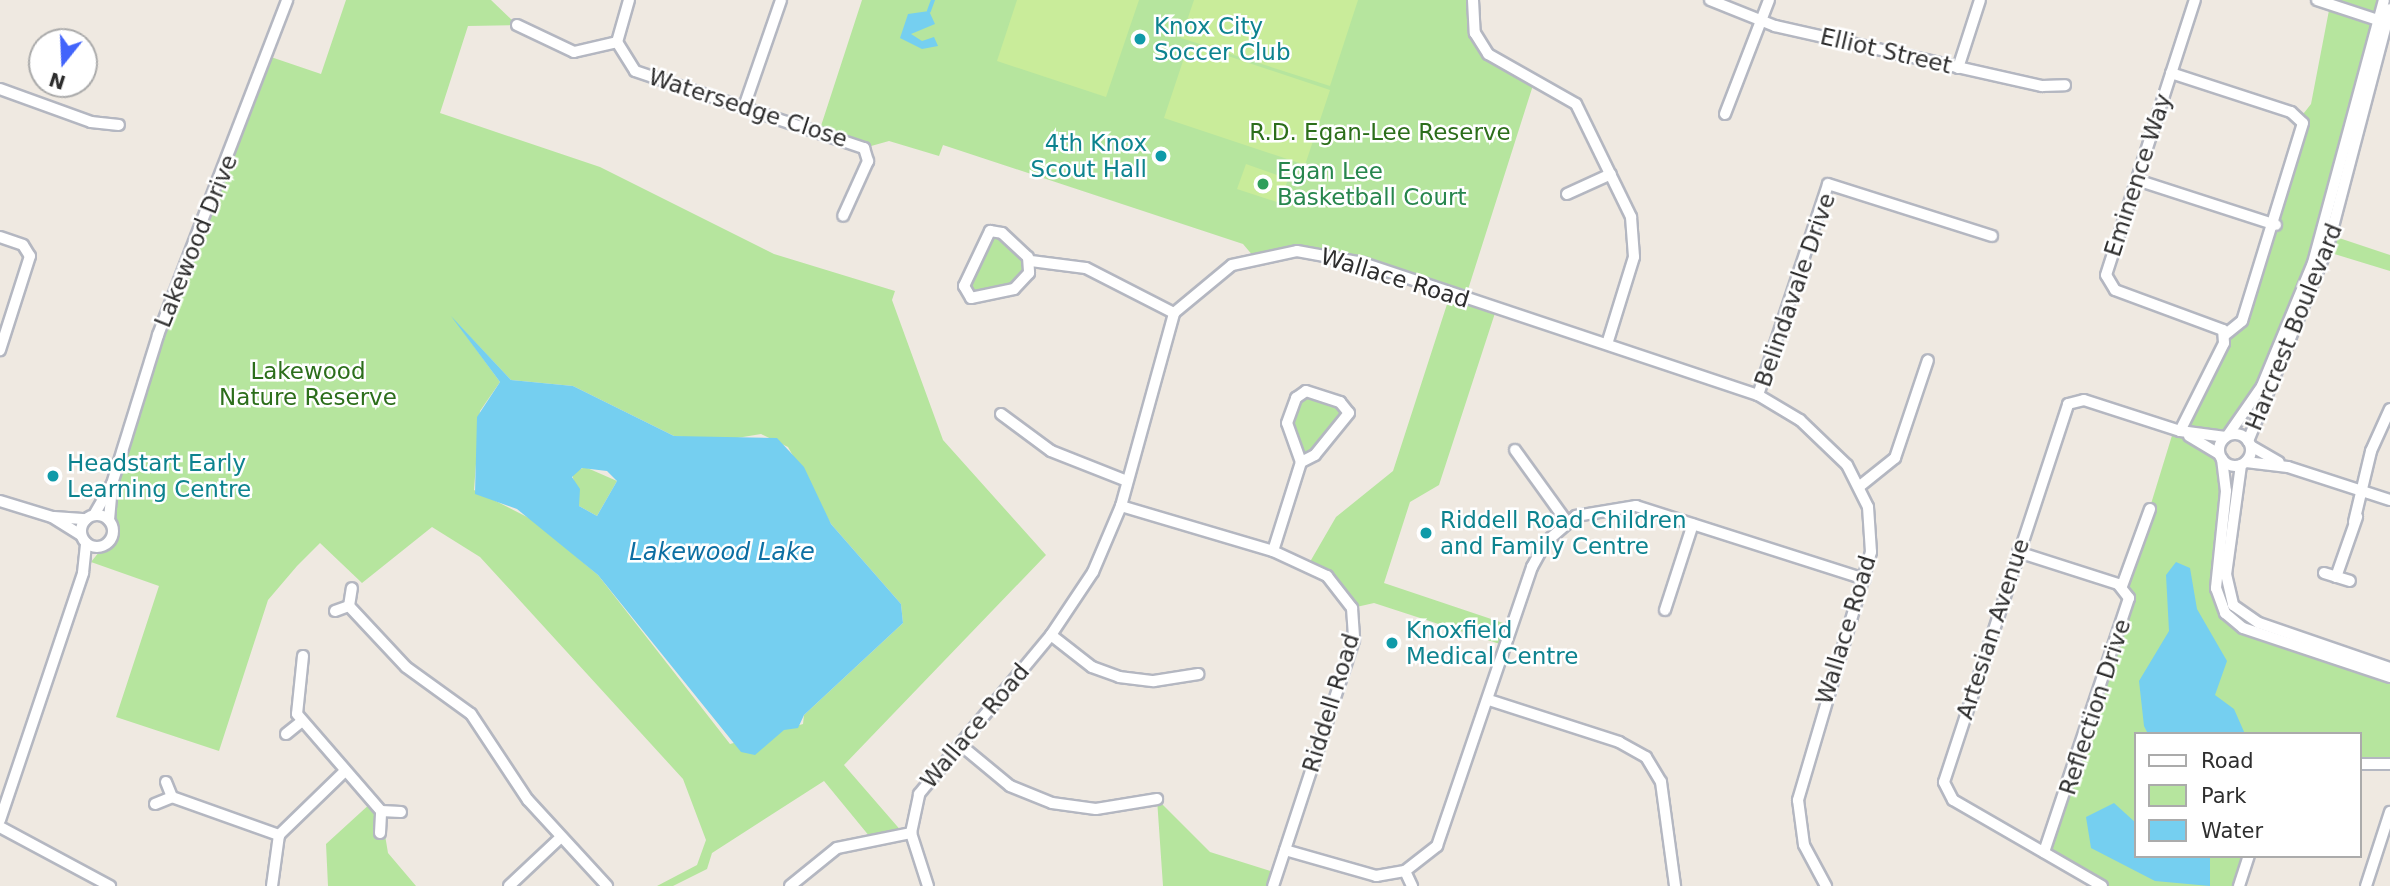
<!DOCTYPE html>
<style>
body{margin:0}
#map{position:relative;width:2390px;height:886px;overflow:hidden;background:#efe9e1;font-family:"DejaVu Sans",sans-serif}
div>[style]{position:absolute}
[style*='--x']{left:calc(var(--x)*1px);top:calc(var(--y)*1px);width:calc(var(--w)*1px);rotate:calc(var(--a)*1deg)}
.green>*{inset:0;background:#b6e59e}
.pitch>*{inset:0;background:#c9ec9a}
.water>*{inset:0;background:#75cff0}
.stream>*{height:3.5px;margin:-1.75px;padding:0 1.75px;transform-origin:1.75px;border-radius:1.75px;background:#75cff0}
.roads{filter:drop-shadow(2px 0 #b4b7c1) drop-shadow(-2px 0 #b4b7c1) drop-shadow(0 2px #b4b7c1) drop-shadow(0 -2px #b4b7c1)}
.street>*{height:10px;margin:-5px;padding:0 5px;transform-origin:5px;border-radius:5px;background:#fff}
.street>.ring{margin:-5px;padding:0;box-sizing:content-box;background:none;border:10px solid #fff;border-radius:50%}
.dots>*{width:19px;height:19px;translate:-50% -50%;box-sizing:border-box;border:4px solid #fff;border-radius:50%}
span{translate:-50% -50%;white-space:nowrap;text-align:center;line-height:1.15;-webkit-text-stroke:5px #fff;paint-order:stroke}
.culture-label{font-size:23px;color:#0d838f}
.left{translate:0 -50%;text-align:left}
.right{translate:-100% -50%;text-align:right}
.street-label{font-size:23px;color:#2e2e2e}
.park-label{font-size:23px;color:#2c6e1b}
.leisure-label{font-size:23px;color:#27864d}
.water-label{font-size:24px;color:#0d6fa3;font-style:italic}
.legend{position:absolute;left:2134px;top:732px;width:228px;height:126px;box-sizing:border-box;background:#fff;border:2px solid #ababab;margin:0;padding:9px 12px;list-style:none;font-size:21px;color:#2e2e2e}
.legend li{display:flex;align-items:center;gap:14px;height:35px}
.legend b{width:35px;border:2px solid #ababab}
.north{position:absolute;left:28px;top:28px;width:70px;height:70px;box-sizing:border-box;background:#fff;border:2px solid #ababab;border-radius:50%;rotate:198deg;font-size:19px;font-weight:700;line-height:28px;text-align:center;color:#2e2e2e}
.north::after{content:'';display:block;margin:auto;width:24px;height:32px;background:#4264fb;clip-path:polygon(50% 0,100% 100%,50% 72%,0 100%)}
</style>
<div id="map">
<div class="green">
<div style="clip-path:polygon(evenodd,346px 0,491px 0,517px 25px,468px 26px,440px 113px,600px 167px,774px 254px,895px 291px,892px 300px,943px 440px,1046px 555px,844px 765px,903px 833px,870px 837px,824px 781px,712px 853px,707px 869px,673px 886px,657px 886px,697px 865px,706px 840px,683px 779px,480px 557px,432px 527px,362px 583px,320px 543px,297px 566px,268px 600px,219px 751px,116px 717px,159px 586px,91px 562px,112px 536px,112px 484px,145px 377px,268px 56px,321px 74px,346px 0,457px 323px,511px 380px,573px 386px,674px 436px,719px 441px,761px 434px,788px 447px,831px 524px,901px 604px,903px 623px,804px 715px,803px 724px,730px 744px,598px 575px,533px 520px,474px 490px,480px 411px,500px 382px,457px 323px)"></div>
<div style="clip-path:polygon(862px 0,1473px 0,1482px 47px,1535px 79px,1465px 299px,1496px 310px,1439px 485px,1410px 502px,1384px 583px,1512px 626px,1506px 646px,1374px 603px,1352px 608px,1307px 567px,1336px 517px,1393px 471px,1450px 295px,1321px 255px,1254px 257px,1243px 244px,943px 145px,939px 156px,889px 141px,864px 148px,819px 132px)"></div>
<div style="clip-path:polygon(2317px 0,2384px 0,2324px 233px,2390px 255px,2390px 271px,2318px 249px,2274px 359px,2228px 435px,2201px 436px,2219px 454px,2226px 478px,2216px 579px,2230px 619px,2390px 677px,2390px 764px,2360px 764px,2360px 734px,2136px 734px,2136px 856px,2249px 856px,2239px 886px,2102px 886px,2044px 852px,2174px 429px,2180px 431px,2236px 327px,2300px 118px,2311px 104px,2330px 5px)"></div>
<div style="clip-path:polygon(990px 231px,1028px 257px,1027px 278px,979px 299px,964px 286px)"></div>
<div style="clip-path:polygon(1299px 394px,1348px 409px,1306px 461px,1288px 417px)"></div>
<div style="clip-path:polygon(585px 467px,617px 481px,597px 516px,579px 506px,572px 473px)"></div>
<div style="clip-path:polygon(1157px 799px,1210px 852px,1277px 873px,1273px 886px,1163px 886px)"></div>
<div style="clip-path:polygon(372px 802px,381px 811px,388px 853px,416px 886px,328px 886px,326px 844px)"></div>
</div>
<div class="pitch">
<div style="clip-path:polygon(1017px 0,1139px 0,1106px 97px,997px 61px)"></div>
<div style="clip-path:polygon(1194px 0,1358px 0,1330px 86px,1181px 38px)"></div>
<div style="clip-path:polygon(1189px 43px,1330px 90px,1305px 165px,1164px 118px)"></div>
<div style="clip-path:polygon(1246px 164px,1288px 179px,1280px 203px,1237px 189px)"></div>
</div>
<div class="water">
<div style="clip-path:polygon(929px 11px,935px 24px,911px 34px,922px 41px,934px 37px,938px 46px,922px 49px,900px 38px,908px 14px)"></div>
<div style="clip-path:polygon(evenodd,451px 316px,511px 380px,573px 386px,674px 436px,777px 438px,804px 467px,831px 524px,901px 604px,903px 623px,804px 715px,798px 728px,784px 730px,755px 755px,741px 752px,598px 575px,517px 509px,475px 494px,477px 417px,500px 382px,451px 316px,582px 468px,607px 471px,617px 481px,597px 516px,579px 506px,580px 489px,572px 477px,582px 468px)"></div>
<div style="clip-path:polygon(2176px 562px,2190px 568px,2197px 609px,2227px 661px,2215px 695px,2234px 709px,2245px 734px,2148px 734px,2144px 726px,2139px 681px,2169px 631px,2166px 575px)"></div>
<div style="clip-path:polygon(2114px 803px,2136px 823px,2136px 856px,2210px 856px,2210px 886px,2155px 881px,2091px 848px,2086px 817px)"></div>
</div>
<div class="stream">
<div style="--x:929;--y:11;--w:12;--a:-70"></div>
</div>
<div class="roads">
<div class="street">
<div style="--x:629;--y:0;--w:44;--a:105.9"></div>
<div style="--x:617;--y:42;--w:34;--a:58"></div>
<div style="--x:635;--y:71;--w:242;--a:18.6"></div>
<div style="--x:864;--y:148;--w:14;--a:73"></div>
<div style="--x:868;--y:161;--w:60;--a:114.4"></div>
<div style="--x:1473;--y:0;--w:33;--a:87"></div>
<div style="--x:1475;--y:33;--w:25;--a:58"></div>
<div style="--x:1488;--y:54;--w:101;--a:29.6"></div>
<div style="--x:1576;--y:104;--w:126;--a:64"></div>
<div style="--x:1631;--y:217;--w:40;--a:85.7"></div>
<div style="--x:1634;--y:257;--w:88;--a:107.2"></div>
<div style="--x:1710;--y:0;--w:70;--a:21.8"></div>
<div style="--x:1775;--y:26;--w:274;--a:12.7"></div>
<div style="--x:2042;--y:86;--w:23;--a:-2"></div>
<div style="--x:2317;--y:0;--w:67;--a:18.2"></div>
<div style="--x:517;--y:25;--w:63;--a:25.3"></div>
<div style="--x:574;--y:52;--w:44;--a:-13.1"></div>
<div style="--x:1958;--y:68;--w:71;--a:-72.1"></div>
<div style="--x:2171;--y:73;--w:126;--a:18"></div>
<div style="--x:2291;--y:112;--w:16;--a:43"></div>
<div style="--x:2303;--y:123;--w:207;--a:107.1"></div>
<div style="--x:2242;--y:321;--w:22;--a:141"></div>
<div style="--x:0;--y:89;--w:97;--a:19.9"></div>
<div style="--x:91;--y:122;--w:28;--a:6"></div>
<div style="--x:744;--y:107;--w:113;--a:-70.9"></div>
<div style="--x:1725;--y:114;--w:122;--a:-68.9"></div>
<div style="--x:2137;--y:180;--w:146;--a:17.9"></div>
<div style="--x:1567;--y:194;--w:48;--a:-24.4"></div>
<div style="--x:990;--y:231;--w:12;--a:9"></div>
<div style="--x:1002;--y:233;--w:35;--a:43"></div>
<div style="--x:1028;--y:257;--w:16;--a:86"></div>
<div style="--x:1029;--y:273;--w:22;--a:133"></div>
<div style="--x:1014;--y:289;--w:44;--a:168.2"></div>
<div style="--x:971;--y:298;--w:14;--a:-120"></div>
<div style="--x:964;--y:286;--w:61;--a:-64.7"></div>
<div style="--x:0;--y:237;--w:24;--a:19"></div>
<div style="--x:23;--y:245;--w:13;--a:58"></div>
<div style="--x:30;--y:256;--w:99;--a:107.7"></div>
<div style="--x:1031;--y:261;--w:55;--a:7.3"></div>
<div style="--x:1086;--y:268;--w:99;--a:27.1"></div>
<div style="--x:1306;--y:391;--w:36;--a:18"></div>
<div style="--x:1340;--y:402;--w:14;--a:51"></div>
<div style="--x:1349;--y:413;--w:54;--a:129"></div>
<div style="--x:1315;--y:455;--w:16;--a:153"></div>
<div style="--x:1301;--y:462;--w:41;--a:-109.7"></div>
<div style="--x:1287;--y:423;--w:27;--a:-70"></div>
<div style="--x:1296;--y:398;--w:12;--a:-35"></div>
<div style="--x:1758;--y:395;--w:222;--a:-71.6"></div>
<div style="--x:1828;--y:184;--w:172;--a:17.6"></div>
<div style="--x:1001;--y:414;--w:62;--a:36.5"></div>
<div style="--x:1051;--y:451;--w:82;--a:21.5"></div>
<div style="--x:2180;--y:431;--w:98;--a:-63.4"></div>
<div style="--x:2224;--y:343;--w:13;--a:-94"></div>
<div style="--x:2223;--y:330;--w:115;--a:-159.7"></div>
<div style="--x:2115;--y:290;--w:17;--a:-121"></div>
<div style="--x:2106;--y:275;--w:289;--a:-72.1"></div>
<div class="ring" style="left:2219px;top:434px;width:22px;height:22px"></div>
<div style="--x:2228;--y:435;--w:60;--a:-55.2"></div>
<div style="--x:2262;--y:386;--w:133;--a:-67.5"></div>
<div style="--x:2313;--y:263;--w:272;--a:-74.9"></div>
<div style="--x:2189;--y:436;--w:35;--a:31"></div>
<div style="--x:2248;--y:441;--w:211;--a:-67.7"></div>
<div style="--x:2328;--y:246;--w:245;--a:-75.3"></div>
<div style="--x:2251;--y:446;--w:32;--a:30"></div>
<div style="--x:1515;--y:450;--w:89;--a:54.2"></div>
<div style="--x:2222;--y:459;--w:32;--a:83"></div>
<div style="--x:2226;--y:491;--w:98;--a:95.9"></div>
<div style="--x:2216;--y:588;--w:27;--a:70"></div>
<div style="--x:2225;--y:613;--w:23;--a:40"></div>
<div style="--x:2243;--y:628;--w:155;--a:18.4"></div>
<div style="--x:2246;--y:462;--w:42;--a:6.8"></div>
<div style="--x:2288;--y:467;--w:107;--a:17.9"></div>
<div style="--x:2241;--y:465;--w:110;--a:97.8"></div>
<div style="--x:2226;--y:574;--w:32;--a:77"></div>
<div style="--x:2233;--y:605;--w:32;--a:35"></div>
<div style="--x:2259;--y:623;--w:139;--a:19"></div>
<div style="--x:1860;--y:486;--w:45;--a:-38.7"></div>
<div style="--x:1895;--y:458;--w:103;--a:-71.4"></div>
<div style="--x:0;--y:501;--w:54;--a:17.1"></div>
<div style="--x:52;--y:517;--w:34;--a:32"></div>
<div style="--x:1121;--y:506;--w:159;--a:16.5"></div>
<div style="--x:1273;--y:551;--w:60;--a:24.8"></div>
<div style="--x:1327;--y:576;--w:41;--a:52"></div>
<div style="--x:1352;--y:608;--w:32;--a:86"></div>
<div style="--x:1354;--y:640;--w:259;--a:108.2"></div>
<div class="ring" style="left:81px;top:515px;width:22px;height:22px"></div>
<div style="--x:94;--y:515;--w:34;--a:-60"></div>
<div style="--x:54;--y:517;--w:32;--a:4"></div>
<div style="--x:109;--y:520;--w:36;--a:-85"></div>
<div style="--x:112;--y:484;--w:156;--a:-72.8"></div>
<div style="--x:158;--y:335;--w:359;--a:-68.9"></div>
<div style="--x:2354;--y:522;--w:73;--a:-76.5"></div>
<div style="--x:2371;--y:451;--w:46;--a:-65.7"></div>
<div style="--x:1273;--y:551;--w:93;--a:-72.5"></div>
<div style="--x:2018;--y:552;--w:105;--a:17.7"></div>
<div style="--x:2118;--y:584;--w:18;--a:52"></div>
<div style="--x:2129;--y:598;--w:268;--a:108.5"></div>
<div style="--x:2324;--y:573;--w:27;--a:17"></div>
<div style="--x:2336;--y:577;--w:64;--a:-70.7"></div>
<div style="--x:2122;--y:586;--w:82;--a:-70"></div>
<div style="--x:349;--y:606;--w:83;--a:46.9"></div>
<div style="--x:406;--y:667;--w:80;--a:35.9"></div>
<div style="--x:471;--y:714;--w:103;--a:56.5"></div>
<div style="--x:528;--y:800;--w:117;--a:47.4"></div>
<div style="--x:1665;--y:610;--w:90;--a:-72"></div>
<div style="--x:335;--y:611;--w:15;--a:-20"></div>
<div style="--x:349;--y:606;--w:18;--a:-81"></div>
<div style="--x:1051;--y:635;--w:52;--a:38"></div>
<div style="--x:1092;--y:667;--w:29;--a:20"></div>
<div style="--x:1119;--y:677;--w:35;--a:7"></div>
<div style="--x:1154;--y:681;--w:45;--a:-9"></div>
<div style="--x:303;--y:656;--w:58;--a:95.9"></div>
<div style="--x:297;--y:714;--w:128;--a:49.1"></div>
<div style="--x:1489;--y:700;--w:137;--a:17.9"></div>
<div style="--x:1619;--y:742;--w:31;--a:29"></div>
<div style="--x:1646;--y:757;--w:29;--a:59"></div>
<div style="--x:1661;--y:782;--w:105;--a:82.3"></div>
<div style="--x:286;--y:734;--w:19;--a:-39"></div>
<div style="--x:963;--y:747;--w:61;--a:39.7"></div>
<div style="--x:1010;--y:786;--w:45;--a:22"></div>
<div style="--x:1052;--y:803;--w:44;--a:7.8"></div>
<div style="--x:1096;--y:809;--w:62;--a:-9.3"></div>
<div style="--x:2360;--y:764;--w:30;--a:0"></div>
<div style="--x:166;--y:782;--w:16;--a:68"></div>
<div style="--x:155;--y:804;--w:18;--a:-22"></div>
<div style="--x:172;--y:797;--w:114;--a:19.6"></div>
<div style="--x:0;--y:820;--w:261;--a:-71.4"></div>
<div style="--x:83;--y:573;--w:30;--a:-84"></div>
<div style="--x:0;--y:827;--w:125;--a:28.2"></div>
<div style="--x:380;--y:833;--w:22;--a:-87"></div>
<div style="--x:381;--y:811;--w:20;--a:3"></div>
<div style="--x:1285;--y:850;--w:95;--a:15.9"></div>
<div style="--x:1376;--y:876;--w:29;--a:-10"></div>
<div style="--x:1405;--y:871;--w:41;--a:-38"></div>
<div style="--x:1437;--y:846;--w:295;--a:-71.2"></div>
<div style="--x:1532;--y:567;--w:29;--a:-61"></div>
<div style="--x:1546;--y:542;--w:40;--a:-41"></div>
<div style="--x:1576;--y:516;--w:61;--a:-9.5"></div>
<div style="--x:1636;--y:506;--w:240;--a:17.7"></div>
<div style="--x:1405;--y:871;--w:17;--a:65"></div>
<div style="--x:272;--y:886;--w:51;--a:-82.2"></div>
<div style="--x:279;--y:835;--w:91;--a:-44.1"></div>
<div style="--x:509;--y:886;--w:71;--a:-43.3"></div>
<div style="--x:790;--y:886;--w:60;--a:-39"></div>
<div style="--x:837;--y:848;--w:76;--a:-11.5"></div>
<div style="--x:928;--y:886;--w:56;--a:-107.8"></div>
<div style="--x:911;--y:833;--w:40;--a:-78"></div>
<div style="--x:919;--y:794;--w:207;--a:-50.3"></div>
<div style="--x:1051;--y:635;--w:76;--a:-56.3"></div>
<div style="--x:1093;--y:572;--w:72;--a:-67"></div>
<div style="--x:1121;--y:506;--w:200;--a:-74.6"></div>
<div style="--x:1174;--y:313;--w:75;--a:-39.6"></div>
<div style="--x:1232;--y:265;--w:66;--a:-12.2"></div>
<div style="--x:1297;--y:251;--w:67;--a:10.3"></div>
<div style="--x:1363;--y:263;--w:416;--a:18.5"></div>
<div style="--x:1758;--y:395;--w:49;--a:30.8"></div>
<div style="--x:1800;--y:420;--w:65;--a:43.8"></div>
<div style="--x:1847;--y:465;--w:47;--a:63.4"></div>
<div style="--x:1868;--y:507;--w:45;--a:86.2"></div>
<div style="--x:1871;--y:552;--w:259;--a:106.4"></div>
<div style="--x:1798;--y:800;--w:45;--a:82.4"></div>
<div style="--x:1804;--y:845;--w:47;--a:61.8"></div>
<div style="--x:2102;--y:886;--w:172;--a:-150"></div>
<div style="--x:1953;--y:800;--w:20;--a:-117"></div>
<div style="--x:1944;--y:782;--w:398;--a:-71.8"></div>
<div style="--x:2068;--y:404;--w:16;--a:-14"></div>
<div style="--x:2084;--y:400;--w:101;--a:17.9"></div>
<div style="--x:2180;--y:431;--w:46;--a:7.4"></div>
<div style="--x:2239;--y:886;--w:32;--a:-72"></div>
<div style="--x:2366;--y:886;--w:78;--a:-72"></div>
</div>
</div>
<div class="dots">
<div style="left:1140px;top:39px;background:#0f9aa8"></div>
<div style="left:1161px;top:156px;background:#0f9aa8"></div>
<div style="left:1263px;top:184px;background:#2e9e5b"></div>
<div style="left:53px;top:476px;background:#0f9aa8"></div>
<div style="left:1426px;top:533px;background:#0f9aa8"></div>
<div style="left:1392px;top:643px;background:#0f9aa8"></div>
</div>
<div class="culture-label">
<span class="left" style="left:1154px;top:39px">Knox City<br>Soccer Club</span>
<span class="right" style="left:1147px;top:156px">4th Knox<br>Scout Hall</span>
<span class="left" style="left:67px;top:476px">Headstart Early<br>Learning Centre</span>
<span class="left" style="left:1440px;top:533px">Riddell Road Children<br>and Family Centre</span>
<span class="left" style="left:1406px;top:643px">Knoxfield<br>Medical Centre</span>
</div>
<div class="street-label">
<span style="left:1886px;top:51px;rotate:13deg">Elliot Street</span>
<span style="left:748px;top:108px;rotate:18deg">Watersedge Close</span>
<span style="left:2138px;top:175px;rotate:-72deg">Eminence Way</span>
<span style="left:196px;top:241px;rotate:-68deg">Lakewood Drive</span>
<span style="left:1395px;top:278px;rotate:17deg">Wallace Road</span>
<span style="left:1795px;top:290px;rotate:-71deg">Belindavale Drive</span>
<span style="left:2294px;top:327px;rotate:-68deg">Harcrest Boulevard</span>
<span style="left:1993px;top:629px;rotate:-72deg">Artesian Avenue</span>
<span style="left:1846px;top:630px;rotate:-73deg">Wallace Road</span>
<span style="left:1331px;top:703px;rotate:-73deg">Riddell Road</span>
<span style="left:2095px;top:707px;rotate:-72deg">Reflection Drive</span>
<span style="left:975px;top:726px;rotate:-50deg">Wallace Road</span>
</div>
<div class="park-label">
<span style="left:1380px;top:132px">R.D. Egan-Lee Reserve</span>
<span style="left:308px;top:384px">Lakewood<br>Nature Reserve</span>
</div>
<div class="leisure-label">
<span class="left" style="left:1277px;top:184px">Egan Lee<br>Basketball Court</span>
</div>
<div class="water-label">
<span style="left:722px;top:553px">Lakewood Lake</span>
</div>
<ul class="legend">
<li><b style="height:9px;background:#fff"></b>Road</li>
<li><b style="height:19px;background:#b6e59e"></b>Park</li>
<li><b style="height:19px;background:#75cff0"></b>Water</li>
</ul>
<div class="north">N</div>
</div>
